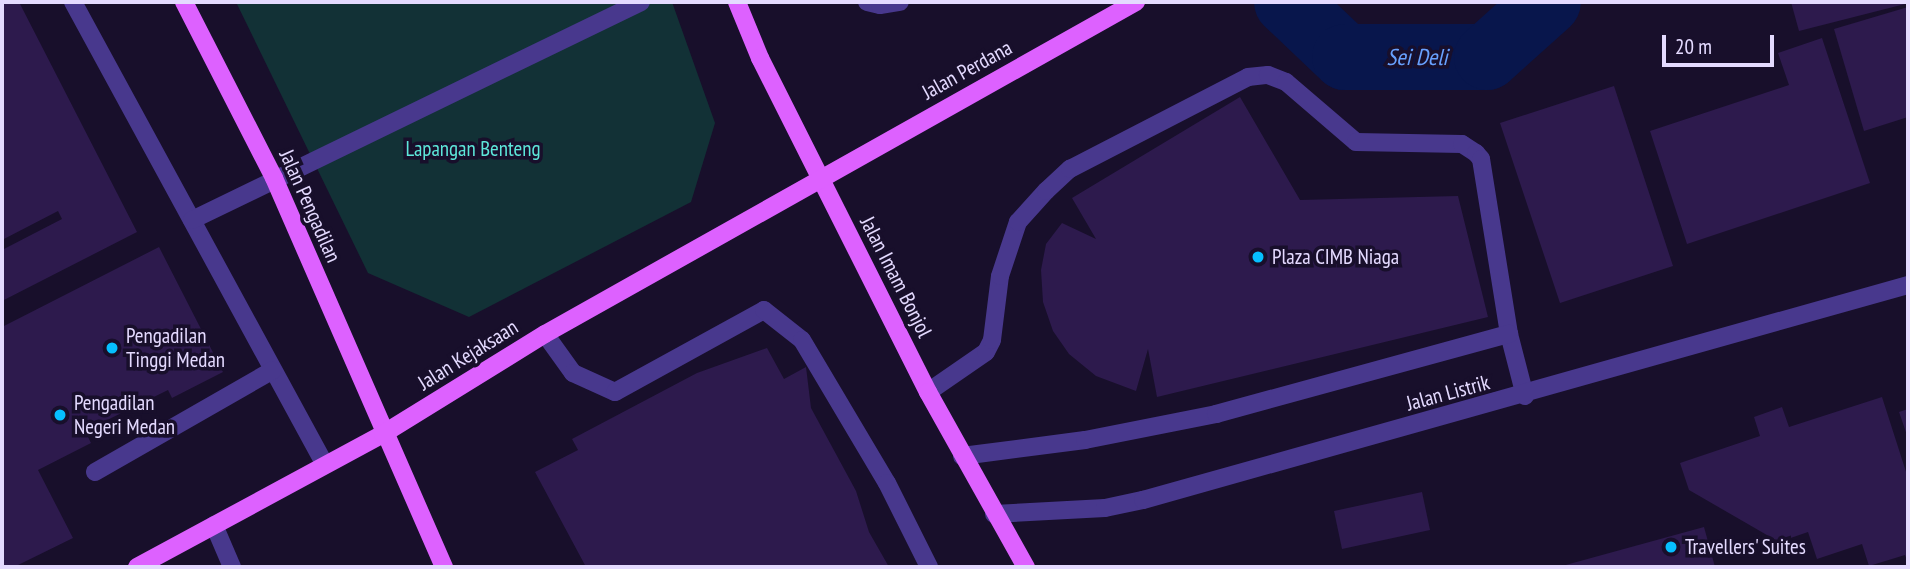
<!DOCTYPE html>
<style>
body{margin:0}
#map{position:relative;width:1910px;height:569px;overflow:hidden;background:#180f2b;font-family:"PT Sans Narrow",sans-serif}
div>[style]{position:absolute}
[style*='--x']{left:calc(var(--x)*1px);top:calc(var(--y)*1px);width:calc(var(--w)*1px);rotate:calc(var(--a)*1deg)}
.green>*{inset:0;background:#123136}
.river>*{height:66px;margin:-33px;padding:0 33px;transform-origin:33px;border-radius:33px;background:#08164c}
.building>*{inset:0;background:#2d1a4d}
.minor>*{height:18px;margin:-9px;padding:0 9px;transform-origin:9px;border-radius:9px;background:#48388d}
.major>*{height:18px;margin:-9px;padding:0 9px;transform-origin:9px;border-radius:9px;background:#dd61ff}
.dots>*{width:19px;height:19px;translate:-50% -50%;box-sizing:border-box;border:4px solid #180f2b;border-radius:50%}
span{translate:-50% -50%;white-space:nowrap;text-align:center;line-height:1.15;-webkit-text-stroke:7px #180f2b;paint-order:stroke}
.street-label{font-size:21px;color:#e4daff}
.park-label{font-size:21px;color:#5de7da}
.poi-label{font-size:21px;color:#e4daff}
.left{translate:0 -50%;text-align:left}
.water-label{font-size:23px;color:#68a1ff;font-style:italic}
.frame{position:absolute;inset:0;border:4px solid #e4daff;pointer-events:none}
.scale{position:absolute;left:1662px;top:35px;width:112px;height:32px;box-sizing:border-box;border:4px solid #e4daff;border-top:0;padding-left:9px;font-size:21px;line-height:24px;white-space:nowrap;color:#e4daff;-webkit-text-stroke:5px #180f2b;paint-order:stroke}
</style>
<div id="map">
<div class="green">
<div style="clip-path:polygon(236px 2px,672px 2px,715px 123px,691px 202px,469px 317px,368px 273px)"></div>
</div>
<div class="river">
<div style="--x:1287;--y:2;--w:80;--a:43.5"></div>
<div style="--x:1345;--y:57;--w:142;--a:0"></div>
<div style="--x:1487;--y:57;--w:82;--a:-42"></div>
</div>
<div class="building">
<div style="clip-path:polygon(2px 2px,19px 2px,137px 232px,2px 301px,2px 250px,62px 219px,58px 211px,2px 240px)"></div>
<div style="clip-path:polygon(1791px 2px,1904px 2px,1905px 4px,1799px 31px)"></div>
<div style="clip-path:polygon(1908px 7px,1908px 117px,1864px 131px,1834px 29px)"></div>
<div style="clip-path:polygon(1822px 38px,1870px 183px,1687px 244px,1650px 131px,1789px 85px,1778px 53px)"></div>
<div style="clip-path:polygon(1614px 86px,1673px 266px,1560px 303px,1500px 123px)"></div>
<div style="clip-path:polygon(1240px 97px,1300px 200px,1458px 196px,1488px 317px,1157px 397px,1148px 349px,1136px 391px,1096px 376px,1069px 354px,1053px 331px,1043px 302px,1041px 270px,1046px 244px,1062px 223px,1096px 239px,1072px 198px)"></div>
<div style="clip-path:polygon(159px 247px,223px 372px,172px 398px,168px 390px,85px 431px,91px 443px,38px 470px,73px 538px,14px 567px,2px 567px,2px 327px)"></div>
<div style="clip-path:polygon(767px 348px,784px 379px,806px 367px,811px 408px,856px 491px,869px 532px,889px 567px,586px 567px,535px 472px,578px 450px,572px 439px,697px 373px)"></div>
<div style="clip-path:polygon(1882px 397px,1908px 478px,1908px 563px,1905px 555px,1869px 566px,1862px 544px,1817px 559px,1808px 532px,1779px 542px,1689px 490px,1680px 463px,1760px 436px,1754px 417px,1782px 407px,1789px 427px)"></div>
<div style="clip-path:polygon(1908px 409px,1908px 438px,1899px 412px)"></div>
<div style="clip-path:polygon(1422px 492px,1430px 530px,1342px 549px,1334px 511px)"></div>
<div style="clip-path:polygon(1704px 527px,1715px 567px,1562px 567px,1562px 566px)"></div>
</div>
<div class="minor">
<div style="--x:73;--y:2;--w:525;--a:61.43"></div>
<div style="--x:867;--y:2;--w:13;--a:13"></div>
<div style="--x:880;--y:5;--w:20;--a:-9"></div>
<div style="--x:192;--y:220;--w:499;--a:-25.9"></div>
<div style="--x:545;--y:334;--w:48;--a:54.3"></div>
<div style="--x:573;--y:373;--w:46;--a:24.3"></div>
<div style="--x:615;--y:392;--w:170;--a:-28.8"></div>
<div style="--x:764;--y:310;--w:48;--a:38.3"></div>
<div style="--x:802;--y:340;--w:166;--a:59.3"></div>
<div style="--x:887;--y:483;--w:94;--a:63.4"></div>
<div style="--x:928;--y:392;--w:70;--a:-34.6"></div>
<div style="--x:986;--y:352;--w:13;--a:-63"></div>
<div style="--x:992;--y:340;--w:64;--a:-82.9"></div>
<div style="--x:1000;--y:276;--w:57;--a:-71.6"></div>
<div style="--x:1018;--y:222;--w:42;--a:-47.9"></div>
<div style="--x:1046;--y:191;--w:33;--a:-43"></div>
<div style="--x:1070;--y:169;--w:200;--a:-27.3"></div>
<div style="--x:1248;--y:77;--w:20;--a:-6"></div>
<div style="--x:1268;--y:75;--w:19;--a:21"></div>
<div style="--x:1286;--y:82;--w:92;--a:40.6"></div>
<div style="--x:1356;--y:142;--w:106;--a:1.1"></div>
<div style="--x:1462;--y:144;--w:17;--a:33"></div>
<div style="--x:1476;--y:153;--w:8;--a:50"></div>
<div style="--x:1481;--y:159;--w:177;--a:80.9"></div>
<div style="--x:1509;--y:334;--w:64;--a:75.5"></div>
<div style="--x:962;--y:456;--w:124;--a:-7.4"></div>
<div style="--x:1085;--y:440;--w:134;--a:-11.2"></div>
<div style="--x:1216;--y:414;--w:304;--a:-15.3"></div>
<div style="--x:95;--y:472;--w:205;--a:-29.8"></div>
<div style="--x:994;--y:514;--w:111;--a:-3.1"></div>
<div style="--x:1105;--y:508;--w:39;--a:-12"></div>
<div style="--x:1143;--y:500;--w:795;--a:-15.7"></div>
<div style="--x:214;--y:525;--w:46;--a:66.8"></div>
</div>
<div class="major">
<div style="--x:184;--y:2;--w:198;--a:62.9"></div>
<div style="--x:274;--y:178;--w:425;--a:66.4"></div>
<div style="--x:737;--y:2;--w:61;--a:67.7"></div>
<div style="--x:760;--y:58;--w:374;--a:63.3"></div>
<div style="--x:928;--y:392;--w:201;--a:60.8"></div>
<div style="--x:137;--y:567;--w:280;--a:-28.4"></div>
<div style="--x:383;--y:434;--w:190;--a:-31.7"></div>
<div style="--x:545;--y:334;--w:678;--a:-29.33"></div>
</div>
<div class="dots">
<div style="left:1258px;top:257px;background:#06bfff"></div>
<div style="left:112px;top:348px;background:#06bfff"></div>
<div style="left:60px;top:415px;background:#06bfff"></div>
<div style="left:1671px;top:547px;background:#06bfff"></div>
</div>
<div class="street-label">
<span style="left:967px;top:70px;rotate:-29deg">Jalan Perdana</span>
<span style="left:310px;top:206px;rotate:66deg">Jalan Pengadilan</span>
<span style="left:896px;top:277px;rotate:63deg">Jalan Imam Bonjol</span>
<span style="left:468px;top:355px;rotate:-32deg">Jalan Kejaksaan</span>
<span style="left:1448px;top:393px;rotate:-15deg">Jalan Listrik</span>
</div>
<div class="park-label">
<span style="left:473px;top:149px">Lapangan Benteng</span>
</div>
<div class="poi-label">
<span class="left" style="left:1272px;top:257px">Plaza CIMB Niaga</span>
<span class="left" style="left:126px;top:348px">Pengadilan<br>Tinggi Medan</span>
<span class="left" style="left:74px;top:415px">Pengadilan<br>Negeri Medan</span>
<span class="left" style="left:1685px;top:547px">Travellers' Suites</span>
</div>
<div class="water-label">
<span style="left:1417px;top:57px">Sei Deli</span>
</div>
<div class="frame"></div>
<div class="scale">20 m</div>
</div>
